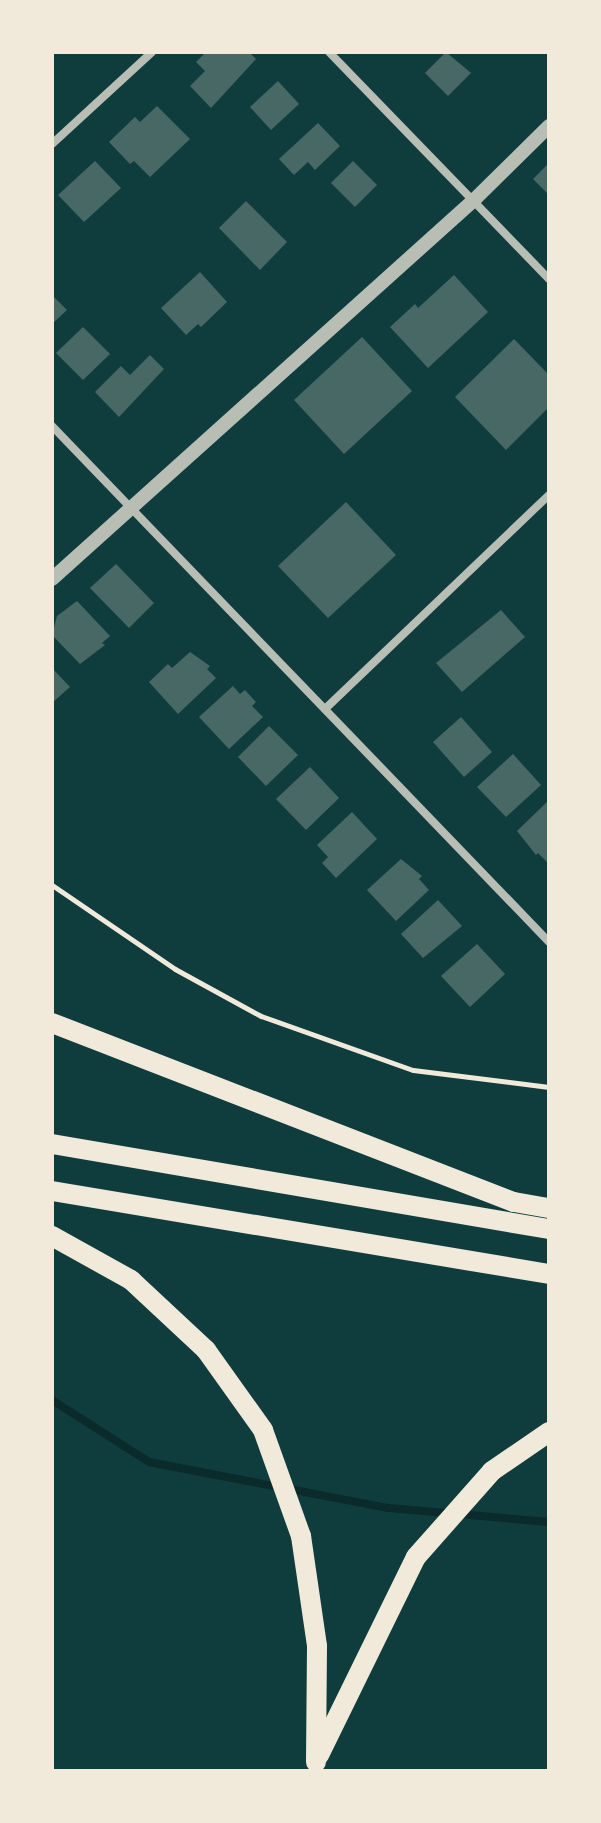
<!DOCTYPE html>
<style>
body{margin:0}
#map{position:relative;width:601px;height:1823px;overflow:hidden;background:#0f3d3e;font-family:Quicksand,sans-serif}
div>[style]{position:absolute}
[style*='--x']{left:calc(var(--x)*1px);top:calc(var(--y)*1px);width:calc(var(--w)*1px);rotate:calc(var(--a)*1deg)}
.stream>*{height:8px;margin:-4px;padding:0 4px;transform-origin:4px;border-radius:4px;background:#0a2a2b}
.building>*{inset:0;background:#486865}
.path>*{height:5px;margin:-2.5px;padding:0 2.5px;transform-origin:2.5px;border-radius:2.5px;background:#f1e9da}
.minor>*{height:8px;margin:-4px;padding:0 4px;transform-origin:4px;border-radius:4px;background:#b8beb3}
.tertiary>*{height:14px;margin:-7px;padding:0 7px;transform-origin:7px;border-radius:7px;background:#b8beb3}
.motorway>*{height:20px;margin:-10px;padding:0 10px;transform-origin:10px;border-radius:10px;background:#f1e9da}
span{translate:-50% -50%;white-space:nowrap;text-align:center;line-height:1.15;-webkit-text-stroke:8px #f1e9da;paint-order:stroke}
.frame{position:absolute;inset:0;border:54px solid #f1e9da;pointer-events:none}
</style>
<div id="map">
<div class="stream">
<div style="--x:52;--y:1400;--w:115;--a:32.6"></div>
<div style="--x:149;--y:1462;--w:244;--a:10.9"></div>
<div style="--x:389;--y:1508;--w:161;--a:5"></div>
</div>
<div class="building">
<div style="clip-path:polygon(206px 52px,249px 52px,256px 59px,211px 108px,190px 86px,205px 71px,196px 62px)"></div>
<div style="clip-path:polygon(446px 52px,471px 73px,448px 96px,425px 73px)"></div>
<div style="clip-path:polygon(278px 81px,299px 104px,271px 130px,250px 107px)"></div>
<div style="clip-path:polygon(157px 106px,190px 139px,150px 177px,134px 161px,130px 164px,109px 142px,135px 117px,140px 122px)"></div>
<div style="clip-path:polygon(318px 123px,340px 146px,315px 170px,308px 162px,294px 175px,279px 159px)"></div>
<div style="clip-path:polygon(95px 161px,121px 188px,84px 222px,58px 195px)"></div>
<div style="clip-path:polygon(353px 161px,377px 185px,355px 207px,331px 183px)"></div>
<div style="clip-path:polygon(549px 163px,549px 195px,533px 179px)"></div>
<div style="clip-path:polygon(246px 201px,287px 242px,260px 270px,219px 228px)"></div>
<div style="clip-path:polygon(200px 272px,227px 302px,201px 327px,198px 324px,186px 335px,161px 308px)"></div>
<div style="clip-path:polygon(454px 275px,488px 312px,428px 368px,390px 327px,415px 304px,418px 308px)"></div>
<div style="clip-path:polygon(52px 295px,67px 310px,52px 324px)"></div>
<div style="clip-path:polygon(83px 327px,110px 354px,83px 380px,56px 353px)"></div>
<div style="clip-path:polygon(362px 337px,412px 391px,344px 454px,294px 400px)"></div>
<div style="clip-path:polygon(514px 339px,549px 375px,549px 407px,506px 450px,455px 397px)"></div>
<div style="clip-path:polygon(150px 355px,164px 369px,119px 417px,95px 392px,121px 366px,130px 375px)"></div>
<div style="clip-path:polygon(346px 502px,396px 555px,328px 618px,278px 566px)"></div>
<div style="clip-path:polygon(116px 564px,154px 603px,129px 628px,90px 588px)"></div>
<div style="clip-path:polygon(77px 601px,110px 636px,102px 643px,105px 645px,80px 664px,52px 635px,57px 616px)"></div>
<div style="clip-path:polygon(501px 610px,525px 637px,462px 692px,436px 663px)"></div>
<div style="clip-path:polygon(190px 652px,210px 666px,207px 669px,216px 678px,178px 714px,149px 682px,168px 664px,172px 668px)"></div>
<div style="clip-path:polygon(52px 668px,70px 687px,52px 703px)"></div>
<div style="clip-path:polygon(233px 686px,240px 694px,245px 690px,256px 702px,252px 706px,263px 717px,229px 749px,199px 717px)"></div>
<div style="clip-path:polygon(461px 717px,492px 752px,464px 777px,433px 742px)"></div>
<div style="clip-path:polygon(269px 726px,298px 755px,266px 786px,238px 757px)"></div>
<div style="clip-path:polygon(513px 754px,541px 785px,506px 817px,477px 787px)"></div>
<div style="clip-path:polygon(310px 767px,339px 798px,306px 830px,276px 799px)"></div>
<div style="clip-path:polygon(549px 800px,549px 864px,538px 853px,536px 855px,517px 831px)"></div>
<div style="clip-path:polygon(352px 812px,377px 839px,336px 878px,322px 863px,328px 857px,317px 845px)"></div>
<div style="clip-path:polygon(401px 859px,422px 876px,419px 879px,429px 890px,396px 921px,367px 890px)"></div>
<div style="clip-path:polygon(438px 900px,462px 926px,423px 958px,401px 934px)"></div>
<div style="clip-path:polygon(477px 944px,505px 974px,470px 1007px,441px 976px)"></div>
</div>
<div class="path">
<div style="--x:52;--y:885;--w:149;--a:34.3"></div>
<div style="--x:175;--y:969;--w:98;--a:28.7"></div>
<div style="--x:261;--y:1016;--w:161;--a:19.6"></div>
<div style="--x:413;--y:1070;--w:137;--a:7.1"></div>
</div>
<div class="minor">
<div style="--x:329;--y:52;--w:316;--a:45.9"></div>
<div style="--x:52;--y:144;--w:136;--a:-42.6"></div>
<div style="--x:52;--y:426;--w:716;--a:46.07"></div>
<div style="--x:325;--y:709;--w:310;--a:-43.7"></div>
</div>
<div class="tertiary">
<div style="--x:52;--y:579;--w:569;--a:-41.93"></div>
<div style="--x:475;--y:199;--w:104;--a:-44.6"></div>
</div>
<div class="motorway">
<div style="--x:52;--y:1023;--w:495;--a:21.2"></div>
<div style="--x:514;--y:1202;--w:36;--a:10"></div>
<div style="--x:52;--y:1144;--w:504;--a:9.71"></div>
<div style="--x:52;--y:1191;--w:504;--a:9.48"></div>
<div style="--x:52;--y:1236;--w:90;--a:29.1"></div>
<div style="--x:131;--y:1280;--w:103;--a:43"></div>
<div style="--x:206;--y:1350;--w:98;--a:54.5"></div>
<div style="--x:263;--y:1430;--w:113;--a:70.3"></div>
<div style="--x:301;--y:1536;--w:111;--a:81.7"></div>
<div style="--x:317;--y:1646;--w:116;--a:90.5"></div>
<div style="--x:319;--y:1755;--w:220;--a:-63.9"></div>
<div style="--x:416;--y:1557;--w:115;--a:-48.5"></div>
<div style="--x:492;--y:1471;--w:69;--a:-34.4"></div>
</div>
<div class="frame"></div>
</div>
